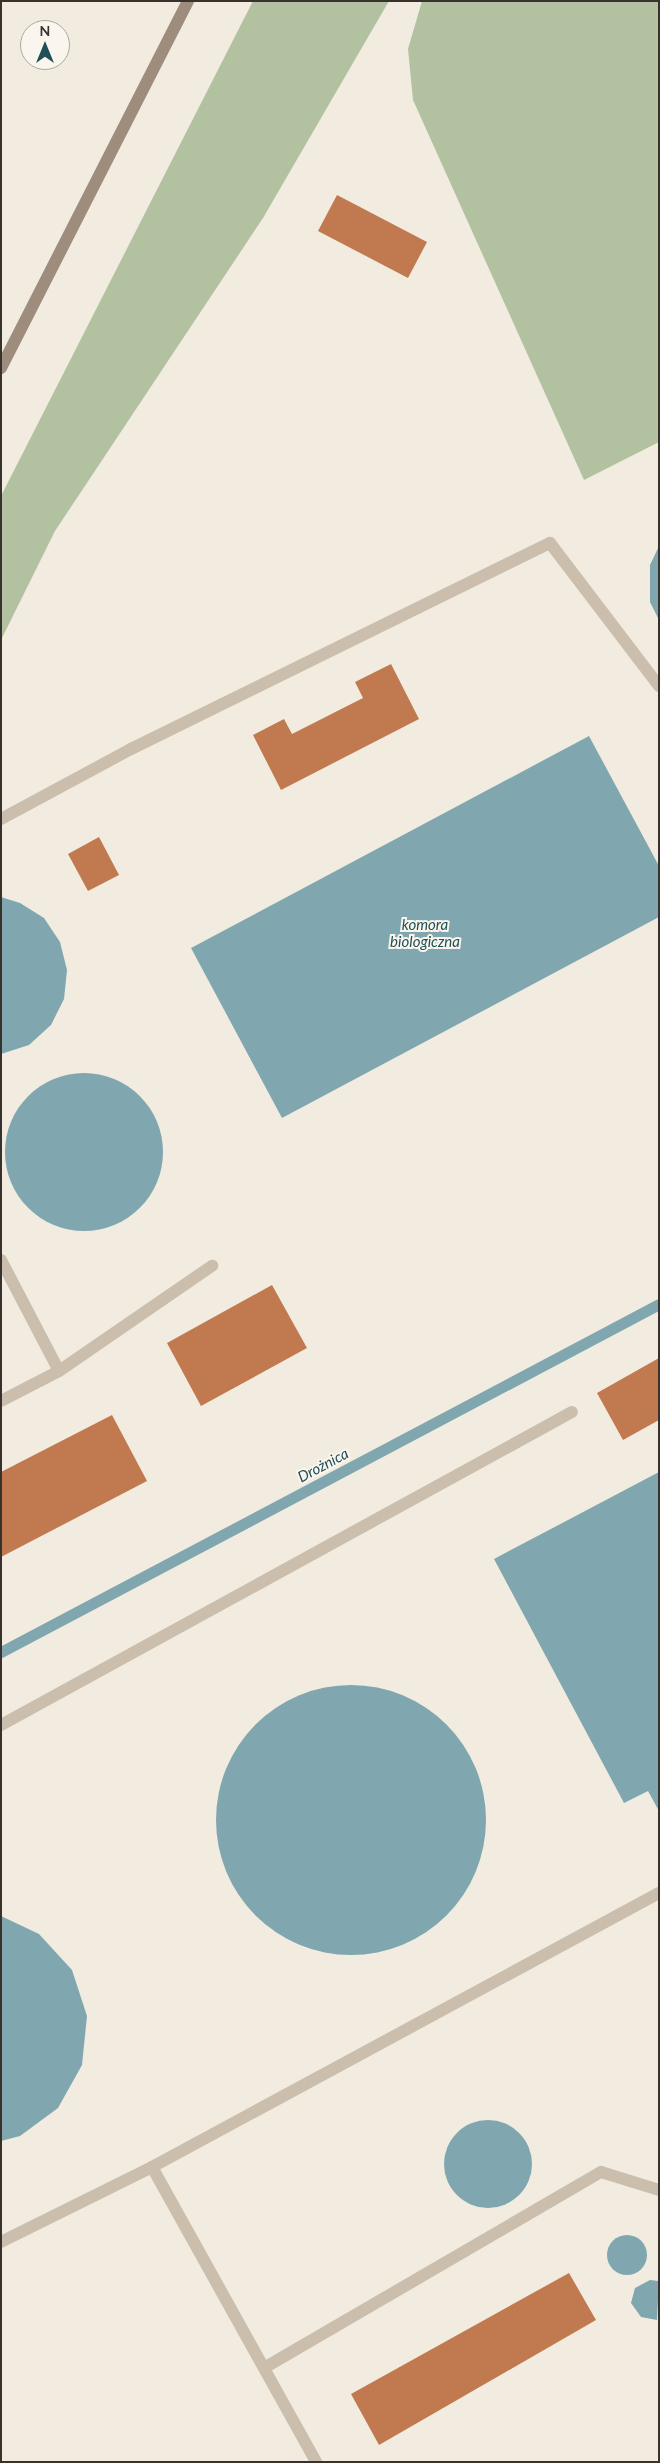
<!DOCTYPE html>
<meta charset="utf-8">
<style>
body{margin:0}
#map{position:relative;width:660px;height:2463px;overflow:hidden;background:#f2ece0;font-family:Lato,sans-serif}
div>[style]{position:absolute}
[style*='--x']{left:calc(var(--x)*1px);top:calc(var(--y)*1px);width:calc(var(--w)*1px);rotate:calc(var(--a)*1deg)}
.green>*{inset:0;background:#b2c1a0}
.water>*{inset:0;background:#80a7af}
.round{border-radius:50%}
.stream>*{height:11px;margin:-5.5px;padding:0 5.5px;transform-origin:5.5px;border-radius:5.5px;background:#80a7af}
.building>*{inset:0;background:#c1794f}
.lane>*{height:12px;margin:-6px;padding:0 6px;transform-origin:6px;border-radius:6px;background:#cbbeac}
.secondary>*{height:12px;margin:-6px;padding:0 6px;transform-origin:6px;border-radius:6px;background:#9e8d7d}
span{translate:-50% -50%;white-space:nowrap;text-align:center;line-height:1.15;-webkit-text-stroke:4px #faf5ed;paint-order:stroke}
.water-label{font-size:15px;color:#214f59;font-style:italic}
.frame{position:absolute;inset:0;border:2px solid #39312b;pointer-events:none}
.north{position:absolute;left:20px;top:20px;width:50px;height:50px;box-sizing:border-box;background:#faf5ed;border:1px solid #ada79f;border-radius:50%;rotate:0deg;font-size:14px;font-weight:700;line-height:20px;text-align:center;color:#39312b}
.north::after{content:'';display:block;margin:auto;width:18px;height:22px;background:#214f59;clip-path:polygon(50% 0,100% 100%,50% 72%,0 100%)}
</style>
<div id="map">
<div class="green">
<div style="clip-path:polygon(253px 1px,389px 1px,263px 218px,55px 531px,1px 640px,1px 496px)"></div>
<div style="clip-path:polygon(422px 1px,659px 1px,659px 442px,584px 480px,413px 100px,408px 49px)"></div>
</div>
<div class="water">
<div style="clip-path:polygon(659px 546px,659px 620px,650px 602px,650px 565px)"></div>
<div style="clip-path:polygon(589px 736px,659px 866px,659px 917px,282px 1118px,191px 948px)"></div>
<div style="clip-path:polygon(1px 897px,20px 903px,44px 918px,60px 942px,67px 970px,64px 999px,51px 1025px,29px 1045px,1px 1054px)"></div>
<div class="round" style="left:5px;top:1073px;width:158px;height:158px"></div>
<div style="clip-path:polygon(659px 1472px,659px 1811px,648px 1791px,624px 1803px,494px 1559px)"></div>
<div class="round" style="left:216px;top:1685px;width:270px;height:270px"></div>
<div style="clip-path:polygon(1px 1916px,39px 1934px,72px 1970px,87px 2016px,82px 2065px,58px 2108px,20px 2136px,1px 2141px)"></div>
<div class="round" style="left:444px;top:2120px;width:88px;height:88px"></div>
<div class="round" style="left:607px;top:2235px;width:40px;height:40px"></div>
<div style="clip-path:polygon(650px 2280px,659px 2281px,657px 2320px,641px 2317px,631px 2303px,635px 2288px)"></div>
</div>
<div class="stream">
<div style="--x:1;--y:1652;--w:744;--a:-27.87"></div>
</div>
<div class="building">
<div style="clip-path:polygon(337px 195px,427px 242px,408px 278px,318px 231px)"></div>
<div style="clip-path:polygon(391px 664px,419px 719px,281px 790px,253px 735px,284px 719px,292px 734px,363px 698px,355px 682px)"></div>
<div style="clip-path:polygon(99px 837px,119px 875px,88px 891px,68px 854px)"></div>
<div style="clip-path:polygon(272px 1285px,307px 1348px,201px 1406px,167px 1343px)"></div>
<div style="clip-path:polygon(659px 1358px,659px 1420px,623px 1440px,597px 1393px)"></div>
<div style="clip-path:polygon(112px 1415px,147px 1481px,1px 1557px,1px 1472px)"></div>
<div style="clip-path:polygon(569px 2273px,596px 2320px,379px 2445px,351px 2394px)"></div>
</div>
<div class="lane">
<div style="--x:1;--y:819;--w:148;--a:-28.3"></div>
<div style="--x:131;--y:749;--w:467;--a:-26.2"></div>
<div style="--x:550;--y:543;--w:180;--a:52.7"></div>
<div style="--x:1;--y:1260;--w:125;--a:62.4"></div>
<div style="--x:1;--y:1401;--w:65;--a:-27.3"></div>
<div style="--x:59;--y:1371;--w:186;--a:-34.5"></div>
<div style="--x:1;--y:1725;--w:651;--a:-28.73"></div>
<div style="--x:152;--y:2167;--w:338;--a:60.9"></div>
<div style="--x:1;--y:2242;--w:169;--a:-26.4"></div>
<div style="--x:152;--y:2167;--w:576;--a:-28.39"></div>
<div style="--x:264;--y:2368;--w:390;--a:-30.2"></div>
<div style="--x:601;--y:2172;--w:61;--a:17.2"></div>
</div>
<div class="secondary">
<div style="--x:1;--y:368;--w:412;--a:-63"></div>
</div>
<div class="water-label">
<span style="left:425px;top:933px">komora<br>biologiczna</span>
<span style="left:323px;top:1465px;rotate:-28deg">Drożnica</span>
</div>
<div class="frame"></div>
<div class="north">N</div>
</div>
